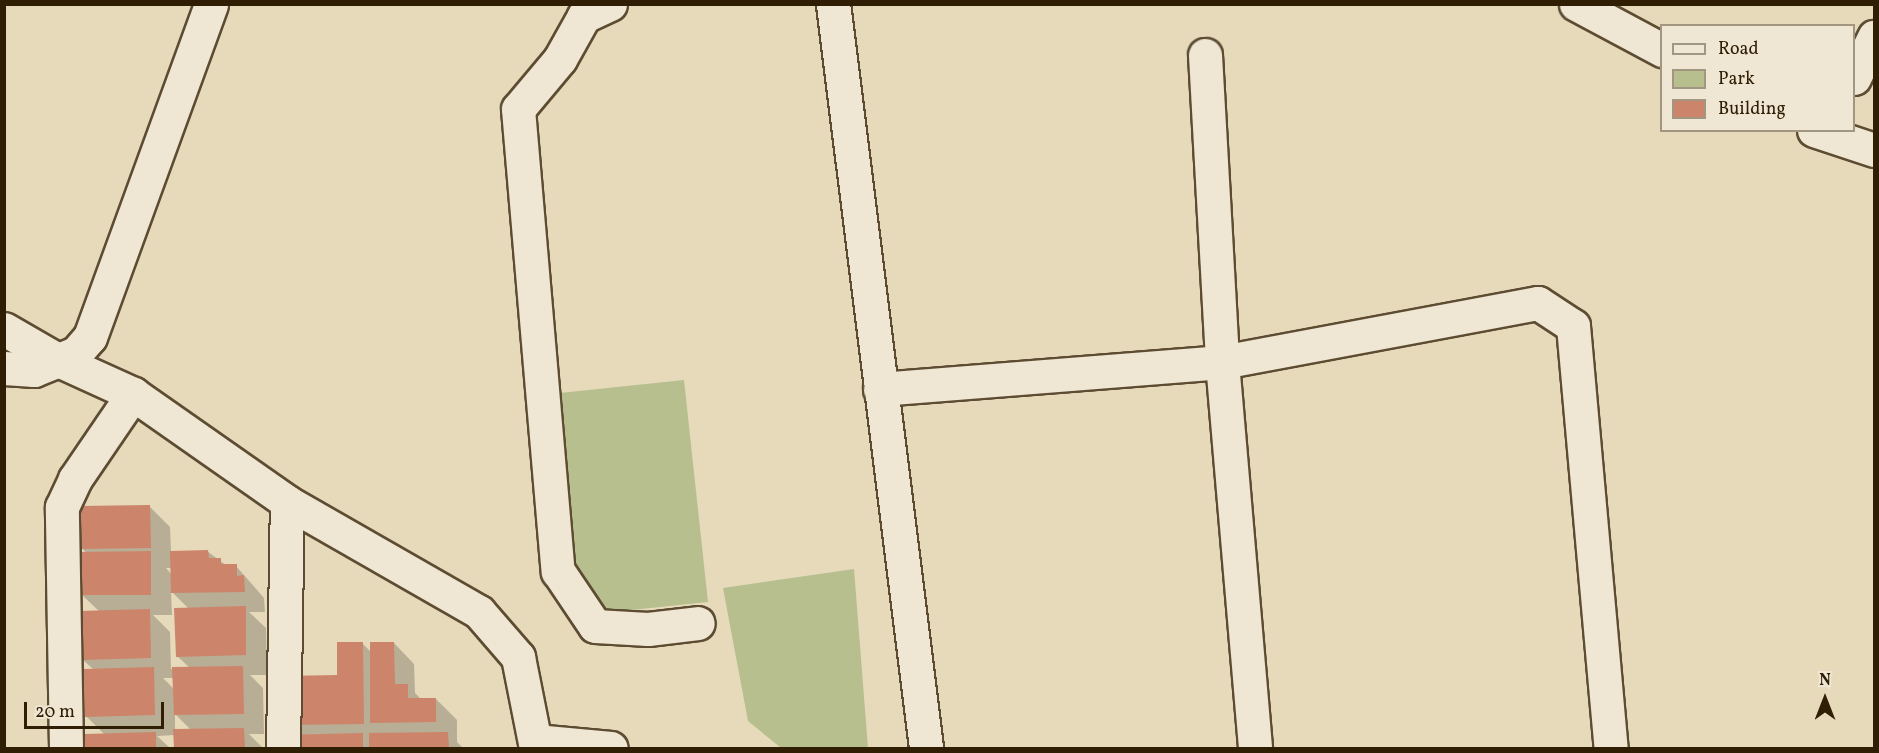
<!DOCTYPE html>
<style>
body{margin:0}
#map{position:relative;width:1879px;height:753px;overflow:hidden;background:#e6dabb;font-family:Vollkorn,serif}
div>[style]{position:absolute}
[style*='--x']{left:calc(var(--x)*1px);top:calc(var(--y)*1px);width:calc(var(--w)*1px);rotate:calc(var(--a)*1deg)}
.green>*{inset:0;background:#b7bf8f}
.shadow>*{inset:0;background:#0003}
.building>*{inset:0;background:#cc846b}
.roads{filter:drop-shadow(2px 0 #5d4c32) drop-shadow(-2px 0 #5d4c32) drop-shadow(0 2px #5d4c32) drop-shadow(0 -2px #5d4c32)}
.minor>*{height:33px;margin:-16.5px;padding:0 16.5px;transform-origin:16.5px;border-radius:16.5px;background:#efe7d3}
span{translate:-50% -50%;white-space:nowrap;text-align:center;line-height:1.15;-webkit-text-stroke:4.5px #efe7d3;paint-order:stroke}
.frame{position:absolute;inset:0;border:6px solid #2f1d04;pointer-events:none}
.legend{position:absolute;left:1660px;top:24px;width:195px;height:108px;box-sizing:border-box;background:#efe7d3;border:2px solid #a29680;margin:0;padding:8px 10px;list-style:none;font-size:18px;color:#2f1d04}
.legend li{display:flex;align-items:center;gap:12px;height:30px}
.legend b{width:30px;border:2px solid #a29680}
.north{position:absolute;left:1795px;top:669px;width:60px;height:60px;-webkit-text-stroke:4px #efe7d3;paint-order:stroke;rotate:0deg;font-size:16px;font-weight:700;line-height:24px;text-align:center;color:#2f1d04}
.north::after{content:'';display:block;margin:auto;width:21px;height:27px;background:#2f1d04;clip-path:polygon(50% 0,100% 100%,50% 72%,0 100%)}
.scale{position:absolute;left:24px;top:702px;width:140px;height:27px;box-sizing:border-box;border:3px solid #2f1d04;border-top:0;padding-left:8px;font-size:18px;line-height:21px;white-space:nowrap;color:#2f1d04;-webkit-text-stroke:4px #efe7d3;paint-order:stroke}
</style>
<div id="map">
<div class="green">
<div style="clip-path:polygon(684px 380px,708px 602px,574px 616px,550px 394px)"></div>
<div style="clip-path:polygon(854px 569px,868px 748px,781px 748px,748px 721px,723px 588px)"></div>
</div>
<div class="shadow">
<div style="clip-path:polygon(evenodd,149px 506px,170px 527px,171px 552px,207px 551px,227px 566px,236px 566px,264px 598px,265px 612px,249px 612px,266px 628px,267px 675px,250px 675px,263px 688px,264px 734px,249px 734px,263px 748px,175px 748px,175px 735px,157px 736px,170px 748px,87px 748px,86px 735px,105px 735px,86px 716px,94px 670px,82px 659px,100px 612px,82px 595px,87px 554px,82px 548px,149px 506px,166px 568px,172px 568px,172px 575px,166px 568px,149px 506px,171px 591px,189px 609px,177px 656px,190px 668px,171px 669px,170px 632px,153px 615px,172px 615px,171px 591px,149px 506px,163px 678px,174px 678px,174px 689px,163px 678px,149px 506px,175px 714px,191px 730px,175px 731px,175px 714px)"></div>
<div style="clip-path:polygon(362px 643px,371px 652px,394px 643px,414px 664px,415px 693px,421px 699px,436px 699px,457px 720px,457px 742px,463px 748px,285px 748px,287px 724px,339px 677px)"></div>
</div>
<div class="building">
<div style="clip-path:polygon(150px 505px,151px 548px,80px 549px,79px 506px)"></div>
<div style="clip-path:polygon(208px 550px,209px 558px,221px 558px,221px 564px,237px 564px,237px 576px,244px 575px,245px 592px,171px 593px,170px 551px)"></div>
<div style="clip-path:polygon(151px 551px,151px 595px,81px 595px,80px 552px)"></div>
<div style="clip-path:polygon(246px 606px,246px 655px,176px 657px,174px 608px)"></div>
<div style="clip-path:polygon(150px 609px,151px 658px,81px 660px,79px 611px)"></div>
<div style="clip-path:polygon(337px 642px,363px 642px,364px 724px,285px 725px,285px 676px,337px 675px)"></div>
<div style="clip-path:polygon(370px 642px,394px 642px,395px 684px,408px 684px,408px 698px,436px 698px,436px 722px,370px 723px)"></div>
<div style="clip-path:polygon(243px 666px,244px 714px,174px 715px,172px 667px)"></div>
<div style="clip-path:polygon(154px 667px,155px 715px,85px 717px,83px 669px)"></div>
<div style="clip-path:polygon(244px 728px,245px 748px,174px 748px,173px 729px)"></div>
<div style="clip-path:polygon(156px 732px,156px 748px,85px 748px,85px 734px)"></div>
<div style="clip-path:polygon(448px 732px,449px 748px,369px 748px,369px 733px)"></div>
<div style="clip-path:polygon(363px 733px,363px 748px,284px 748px,284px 735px)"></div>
</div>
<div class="roads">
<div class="minor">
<div style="--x:610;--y:4;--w:29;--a:155"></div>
<div style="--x:584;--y:16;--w:49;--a:119.2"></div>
<div style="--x:560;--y:59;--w:65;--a:130"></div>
<div style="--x:518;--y:109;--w:464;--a:85.1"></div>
<div style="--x:558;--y:571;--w:66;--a:56.1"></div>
<div style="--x:595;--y:626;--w:53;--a:3.2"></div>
<div style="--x:648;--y:629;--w:50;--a:-6.8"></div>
<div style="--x:833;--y:4;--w:750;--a:82.87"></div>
<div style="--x:1576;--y:4;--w:98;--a:28.1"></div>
<div style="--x:1205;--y:55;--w:307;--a:86.8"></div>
<div style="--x:1222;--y:362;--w:387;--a:85.1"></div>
<div style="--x:1854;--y:78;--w:46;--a:-64"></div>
<div style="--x:1814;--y:130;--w:63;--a:18.4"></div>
<div style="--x:4;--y:329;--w:60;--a:30"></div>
<div style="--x:56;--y:359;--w:85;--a:24.4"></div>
<div style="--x:133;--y:394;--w:188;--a:35"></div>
<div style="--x:287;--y:502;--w:221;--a:29.8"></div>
<div style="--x:479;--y:612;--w:60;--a:49.1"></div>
<div style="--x:518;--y:657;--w:93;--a:78.8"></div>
<div style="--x:4;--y:368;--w:30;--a:4"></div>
<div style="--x:34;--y:370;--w:45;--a:-22"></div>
<div style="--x:76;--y:353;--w:21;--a:-49"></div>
<div style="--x:90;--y:337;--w:354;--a:-70"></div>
<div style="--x:880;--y:389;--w:343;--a:-4.5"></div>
<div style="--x:1222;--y:362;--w:321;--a:-10.6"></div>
<div style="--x:1538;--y:303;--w:42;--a:33.3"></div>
<div style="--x:1573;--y:326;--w:424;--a:84.9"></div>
<div style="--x:535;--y:741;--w:76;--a:5.3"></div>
<div style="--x:66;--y:748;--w:241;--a:-91"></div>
<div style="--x:62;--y:507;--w:31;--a:-65"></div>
<div style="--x:75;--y:479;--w:103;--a:-55.7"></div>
<div style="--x:283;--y:748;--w:246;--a:-89.1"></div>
</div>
</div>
<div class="frame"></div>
<ul class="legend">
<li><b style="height:8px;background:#efe7d3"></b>Road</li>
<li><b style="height:16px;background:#b7bf8f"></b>Park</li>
<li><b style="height:16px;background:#cc846b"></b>Building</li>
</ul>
<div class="north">N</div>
<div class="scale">20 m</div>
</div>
